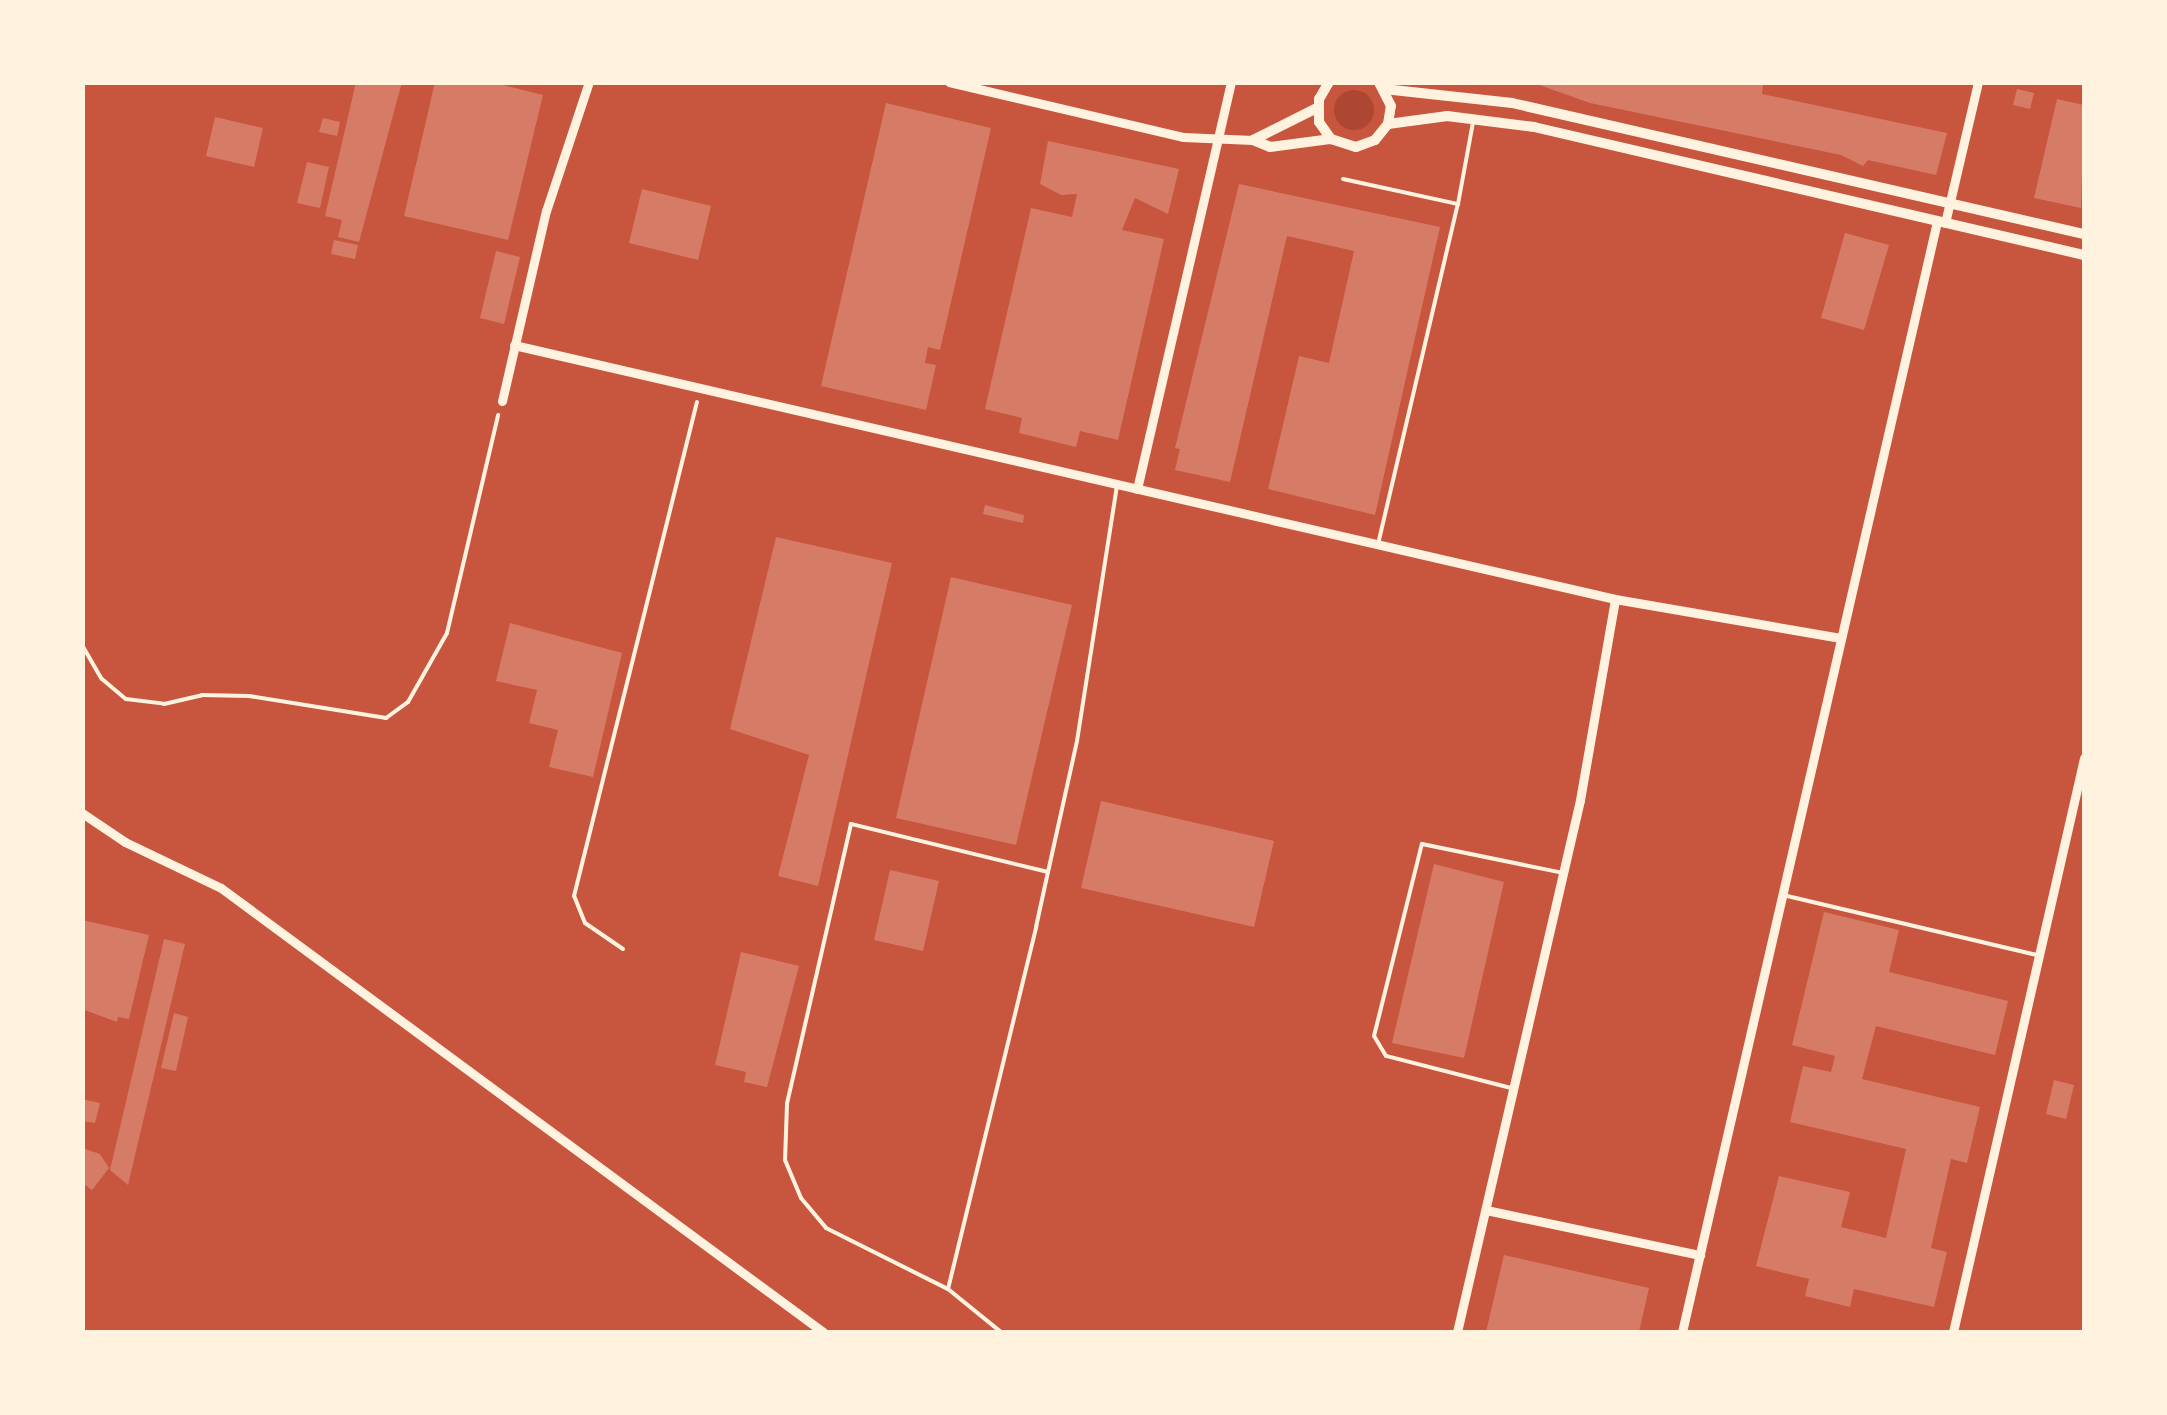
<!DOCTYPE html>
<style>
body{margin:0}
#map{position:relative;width:2167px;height:1415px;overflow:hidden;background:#c8553d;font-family:"DM Sans",sans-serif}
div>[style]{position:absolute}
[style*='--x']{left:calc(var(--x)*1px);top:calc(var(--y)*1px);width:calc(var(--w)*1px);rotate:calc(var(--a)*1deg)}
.green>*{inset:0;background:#ae4732}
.round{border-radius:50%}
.building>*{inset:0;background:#d67c66}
.path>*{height:4px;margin:-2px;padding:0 2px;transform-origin:2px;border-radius:2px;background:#fff3e0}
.service>*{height:4px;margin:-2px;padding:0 2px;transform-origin:2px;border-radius:2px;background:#fff3e0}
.minor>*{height:9px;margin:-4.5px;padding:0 4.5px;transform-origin:4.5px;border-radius:4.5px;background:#fff3e0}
.tertiary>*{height:10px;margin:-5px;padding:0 5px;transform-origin:5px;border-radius:5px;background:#fff3e0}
span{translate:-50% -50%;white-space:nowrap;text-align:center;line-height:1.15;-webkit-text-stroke:8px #fff3e0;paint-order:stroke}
.frame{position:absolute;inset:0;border:85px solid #fff3e0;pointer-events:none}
</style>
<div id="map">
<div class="green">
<div class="round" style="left:1334px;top:90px;width:40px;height:40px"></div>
</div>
<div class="building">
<div style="clip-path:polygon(356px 82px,402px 82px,359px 242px,338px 237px,342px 220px,325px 216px)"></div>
<div style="clip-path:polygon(435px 82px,491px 82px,543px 95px,508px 240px,404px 216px)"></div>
<div style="clip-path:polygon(1531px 82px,1751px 82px,1763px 85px,1762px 94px,1947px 133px,1936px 175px,1868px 160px,1863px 166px,1841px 155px,1590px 103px)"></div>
<div style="clip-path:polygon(2017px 89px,2034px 93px,2030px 109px,2013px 105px)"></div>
<div style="clip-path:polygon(2057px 99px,2084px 105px,2081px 208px,2034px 198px)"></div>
<div style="clip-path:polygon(886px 103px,991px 128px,940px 350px,928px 347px,925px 363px,936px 365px,926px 410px,821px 386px)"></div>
<div style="clip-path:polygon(215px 117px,263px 128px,254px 167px,206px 156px)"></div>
<div style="clip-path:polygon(323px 118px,340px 122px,337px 136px,319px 132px)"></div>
<div style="clip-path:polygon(1048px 141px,1179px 169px,1168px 214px,1135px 198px,1122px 230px,1164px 239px,1118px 440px,1080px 431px,1076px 447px,1019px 433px,1022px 418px,985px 409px,1031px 208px,1072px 217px,1077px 194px,1061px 195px,1040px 184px)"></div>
<div style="clip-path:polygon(307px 162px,329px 167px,320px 208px,297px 203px)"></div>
<div style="clip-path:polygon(1239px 184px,1440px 227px,1375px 515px,1268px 489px,1299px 356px,1329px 363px,1354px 251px,1287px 236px,1230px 482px,1175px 470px,1180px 449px,1175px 448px)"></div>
<div style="clip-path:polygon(642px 189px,711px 206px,698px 260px,629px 243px)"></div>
<div style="clip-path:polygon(1845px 233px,1889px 245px,1864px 330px,1821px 318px)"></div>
<div style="clip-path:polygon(334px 240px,358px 245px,355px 259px,331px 254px)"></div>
<div style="clip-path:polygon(496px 251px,520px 257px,504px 324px,480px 318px)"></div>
<div style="clip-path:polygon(985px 505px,1024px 515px,1023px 523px,983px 514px)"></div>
<div style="clip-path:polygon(776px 537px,892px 563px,818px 886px,778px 876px,809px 755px,730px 729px)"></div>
<div style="clip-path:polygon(951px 577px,1072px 605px,1016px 845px,896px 818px)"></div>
<div style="clip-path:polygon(510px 623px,622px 653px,593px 777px,549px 767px,558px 730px,529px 723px,537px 690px,496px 681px)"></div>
<div style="clip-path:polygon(1101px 801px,1274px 841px,1254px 927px,1081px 888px)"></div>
<div style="clip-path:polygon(1434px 864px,1504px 882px,1464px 1058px,1392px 1043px)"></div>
<div style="clip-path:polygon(890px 870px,939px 881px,923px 951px,874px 940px)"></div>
<div style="clip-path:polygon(1824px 912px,1899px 930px,1889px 972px,2008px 1001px,1995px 1055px,1876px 1026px,1862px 1079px,1980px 1107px,1967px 1163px,1951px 1159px,1931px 1248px,1947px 1252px,1934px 1307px,1854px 1289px,1850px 1307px,1805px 1296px,1809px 1279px,1756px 1266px,1779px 1176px,1850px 1192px,1841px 1227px,1886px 1238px,1906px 1149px,1790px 1122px,1803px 1066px,1831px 1072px,1835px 1056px,1792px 1045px)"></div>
<div style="clip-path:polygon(82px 920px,149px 935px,129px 1019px,118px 1017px,117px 1022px,82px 1009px)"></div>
<div style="clip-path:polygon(164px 939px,185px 944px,128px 1185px,110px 1170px)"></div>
<div style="clip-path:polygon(741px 952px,799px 966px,767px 1087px,744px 1082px,746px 1072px,715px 1065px)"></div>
<div style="clip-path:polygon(174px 1013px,188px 1017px,176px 1071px,161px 1068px)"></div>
<div style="clip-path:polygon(2054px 1080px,2074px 1085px,2066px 1119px,2046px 1114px)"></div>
<div style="clip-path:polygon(82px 1099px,100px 1103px,95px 1123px,82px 1121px)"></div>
<div style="clip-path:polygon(82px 1148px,100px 1154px,109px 1168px,92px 1190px,82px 1183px)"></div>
<div style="clip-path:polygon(1504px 1255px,1649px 1288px,1639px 1332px,1486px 1332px)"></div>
</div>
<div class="path">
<div style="--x:82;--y:645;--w:39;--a:60"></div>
<div style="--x:102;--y:679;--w:31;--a:40"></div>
<div style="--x:126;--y:699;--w:38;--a:7"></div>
<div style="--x:164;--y:704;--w:39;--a:-13"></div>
<div style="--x:202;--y:695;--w:47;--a:1.2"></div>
<div style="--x:249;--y:696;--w:139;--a:9.1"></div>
<div style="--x:386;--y:718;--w:27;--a:-36"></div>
<div style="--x:408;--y:702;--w:79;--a:-60.5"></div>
<div style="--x:447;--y:633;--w:224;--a:-76.8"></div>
<div style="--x:623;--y:949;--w:46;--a:-145.6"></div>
<div style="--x:585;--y:923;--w:29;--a:-112"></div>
<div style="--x:574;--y:896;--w:509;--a:-76.02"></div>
</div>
<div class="service">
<div style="--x:1343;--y:179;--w:118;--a:12.3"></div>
<div style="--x:1458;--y:204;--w:83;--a:-79.6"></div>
<div style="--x:1379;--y:540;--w:345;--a:-76.8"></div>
<div style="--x:1048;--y:872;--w:203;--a:-166.3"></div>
<div style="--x:851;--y:824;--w:287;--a:102.9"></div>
<div style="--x:787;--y:1104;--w:56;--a:92"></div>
<div style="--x:785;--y:1160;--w:41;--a:67.2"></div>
<div style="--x:801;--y:1198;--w:39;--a:50"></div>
<div style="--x:826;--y:1228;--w:136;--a:26.6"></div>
<div style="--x:948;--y:1289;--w:373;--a:-76.3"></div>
<div style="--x:1036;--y:927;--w:56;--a:-77.7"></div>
<div style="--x:1048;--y:872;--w:134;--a:-77.5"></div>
<div style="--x:1077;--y:741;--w:259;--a:-81.1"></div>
<div style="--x:1783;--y:895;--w:260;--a:13.3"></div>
<div style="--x:1511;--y:1088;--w:129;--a:-165.6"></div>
<div style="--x:1386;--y:1056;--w:23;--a:-121"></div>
<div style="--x:1374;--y:1036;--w:198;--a:-76"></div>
<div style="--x:1422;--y:844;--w:140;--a:11.6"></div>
<div style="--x:948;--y:1289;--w:68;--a:39.1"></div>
</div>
<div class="minor">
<div style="--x:949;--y:82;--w:240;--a:13.2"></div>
<div style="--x:1183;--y:137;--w:70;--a:2.5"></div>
<div style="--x:1945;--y:223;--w:145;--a:-76.8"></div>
<div style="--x:514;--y:345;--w:1130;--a:12.99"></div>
<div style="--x:1615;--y:599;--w:229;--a:9.8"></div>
<div style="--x:502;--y:401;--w:195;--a:-77"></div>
<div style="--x:546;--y:211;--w:136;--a:-71.6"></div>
<div style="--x:1137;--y:489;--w:418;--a:-77"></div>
<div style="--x:82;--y:813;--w:52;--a:34"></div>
<div style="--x:125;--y:842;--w:106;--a:25.6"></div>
<div style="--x:221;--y:888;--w:748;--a:36.41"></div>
<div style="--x:1486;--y:1210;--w:219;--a:11.9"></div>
<div style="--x:1457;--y:1332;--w:546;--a:-76.98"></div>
<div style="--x:1580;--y:800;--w:204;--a:-80.1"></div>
<div style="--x:1682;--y:1332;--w:1140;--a:-77.07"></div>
<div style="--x:1953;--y:1332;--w:589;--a:-77.14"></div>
</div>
<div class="tertiary">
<div style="--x:1329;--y:82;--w:20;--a:120"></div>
<div style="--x:1319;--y:99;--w:23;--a:90"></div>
<div style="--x:1319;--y:122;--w:21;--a:55"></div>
<div style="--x:1331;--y:139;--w:26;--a:18"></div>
<div style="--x:1356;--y:147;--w:20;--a:-20"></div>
<div style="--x:1375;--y:140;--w:21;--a:-51"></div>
<div style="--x:1388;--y:124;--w:18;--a:-81"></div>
<div style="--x:1391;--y:106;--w:27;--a:-117"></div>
<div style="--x:1384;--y:89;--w:129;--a:6.2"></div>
<div style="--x:1512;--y:103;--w:587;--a:12.9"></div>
<div style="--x:1388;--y:124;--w:60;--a:-7.7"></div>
<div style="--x:1447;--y:116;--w:88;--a:7.2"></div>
<div style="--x:1534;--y:127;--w:565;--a:13.1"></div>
<div style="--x:1253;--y:140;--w:18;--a:22"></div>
<div style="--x:1270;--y:147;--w:62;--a:-7.5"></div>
<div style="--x:1253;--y:140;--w:72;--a:-26.6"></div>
</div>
<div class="frame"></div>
</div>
